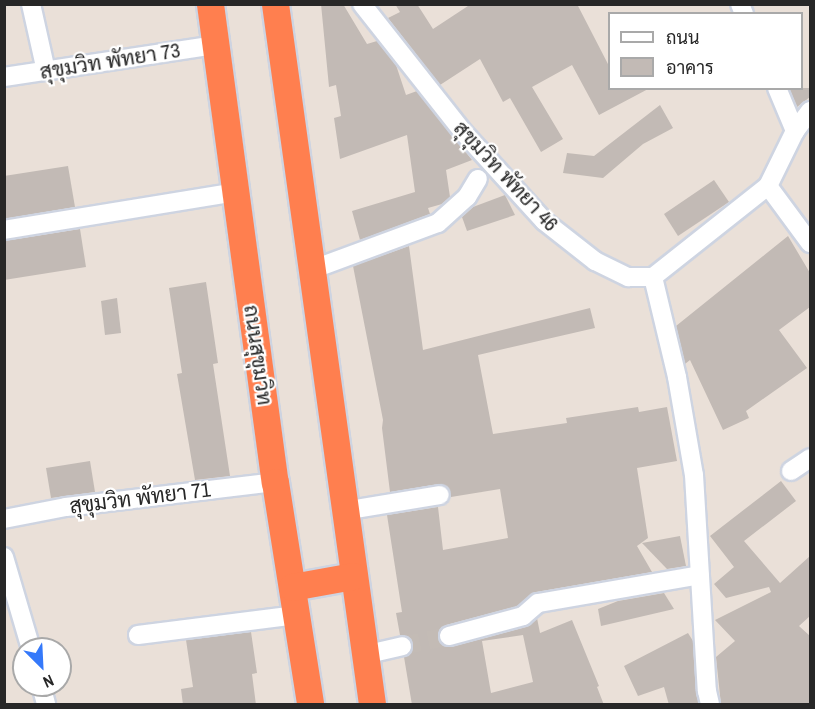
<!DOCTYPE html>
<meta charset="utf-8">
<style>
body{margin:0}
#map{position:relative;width:815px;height:709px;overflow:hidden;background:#eae0d8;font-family:"Archivo Narrow",Sarabun,sans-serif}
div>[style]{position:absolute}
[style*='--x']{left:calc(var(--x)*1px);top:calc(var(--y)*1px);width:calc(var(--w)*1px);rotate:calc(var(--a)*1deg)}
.building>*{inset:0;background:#c2bab5}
.minor-tunnel>*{height:18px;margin-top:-9px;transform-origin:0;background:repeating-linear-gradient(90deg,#c3bbb5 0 18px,transparent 0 27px)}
.roads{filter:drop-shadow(2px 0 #ced4e1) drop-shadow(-2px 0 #ced4e1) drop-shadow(0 2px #ced4e1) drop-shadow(0 -2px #ced4e1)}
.minor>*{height:18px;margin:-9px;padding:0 9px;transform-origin:9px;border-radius:9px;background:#fff}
.highway>*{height:27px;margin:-13.5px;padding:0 13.5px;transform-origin:13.5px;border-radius:13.5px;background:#ff7f4f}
span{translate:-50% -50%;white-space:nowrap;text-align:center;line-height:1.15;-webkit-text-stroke:4.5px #fff;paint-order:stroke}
.street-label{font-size:21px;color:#272727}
.frame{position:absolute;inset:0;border:6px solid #272727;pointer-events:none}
.legend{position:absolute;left:608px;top:12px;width:195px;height:78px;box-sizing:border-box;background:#fff;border:2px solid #a9a9a9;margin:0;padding:8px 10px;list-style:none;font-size:18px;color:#272727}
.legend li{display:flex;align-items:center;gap:12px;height:30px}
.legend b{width:30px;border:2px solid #a9a9a9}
.north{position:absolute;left:12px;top:637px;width:60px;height:60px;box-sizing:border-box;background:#fff;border:2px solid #a9a9a9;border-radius:50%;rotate:156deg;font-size:16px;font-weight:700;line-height:24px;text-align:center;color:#272727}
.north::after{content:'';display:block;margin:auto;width:21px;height:27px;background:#3579fa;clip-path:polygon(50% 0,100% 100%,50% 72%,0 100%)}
</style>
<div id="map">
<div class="building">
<div style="clip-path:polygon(321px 4px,343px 4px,367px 44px,377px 41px,396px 65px,406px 95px,417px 91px,472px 160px,446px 170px,450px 197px,442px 204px,428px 208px,430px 214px,360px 240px,352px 211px,415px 192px,407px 135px,340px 159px,334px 118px,341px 116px,336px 85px,329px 87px)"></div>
<div style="clip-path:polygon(395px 4px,417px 4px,433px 29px,471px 4px,577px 4px,609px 66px,609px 88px,650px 88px,599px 115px,572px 65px,532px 87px,563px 139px,541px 152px,510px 98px,503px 102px,480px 59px,440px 85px,388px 18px,400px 12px)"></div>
<div style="clip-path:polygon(789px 88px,810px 88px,810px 97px,797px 107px)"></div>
<div style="clip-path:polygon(660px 105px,673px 128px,643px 144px,603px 178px,563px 173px,567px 153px,594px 156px)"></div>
<div style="clip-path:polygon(68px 166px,75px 207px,4px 219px,4px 176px)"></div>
<div style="clip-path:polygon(714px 180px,729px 202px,678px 236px,664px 214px)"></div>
<div style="clip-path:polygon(505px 195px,515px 215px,467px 231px,462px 217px,473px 207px)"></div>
<div style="clip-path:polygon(80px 229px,86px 267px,4px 280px,4px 241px)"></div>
<div style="clip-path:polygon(788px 236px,810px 273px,810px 307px,779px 330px,807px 368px,746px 411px,749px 418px,723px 430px,690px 360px,685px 364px,676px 326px)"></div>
<div style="clip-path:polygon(evenodd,409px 246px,423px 350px,590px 308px,595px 328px,478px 355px,493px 434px,567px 423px,566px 418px,638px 407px,639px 412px,667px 407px,677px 461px,637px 468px,648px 538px,637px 546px,652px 572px,536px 592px,518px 606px,446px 625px,438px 634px,442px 644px,451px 647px,526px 627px,537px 618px,540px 633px,572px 620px,599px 686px,597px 687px,604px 705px,412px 705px,404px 657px,410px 654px,413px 644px,410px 638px,400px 635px,396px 613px,402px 612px,387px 515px,438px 507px,443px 550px,508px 538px,500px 489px,451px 497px,448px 487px,439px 484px,390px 492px,382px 428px,383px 420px,353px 266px,409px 246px,523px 635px,533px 682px,491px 693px,482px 641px,523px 635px)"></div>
<div style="clip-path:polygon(206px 282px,218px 363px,213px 364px,230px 476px,195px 480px,177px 374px,182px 373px,169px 288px)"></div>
<div style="clip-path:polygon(117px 298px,121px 333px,105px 335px,101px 301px)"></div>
<div style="clip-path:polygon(90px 461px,95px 492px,51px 498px,46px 468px)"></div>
<div style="clip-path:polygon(781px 481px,796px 501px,744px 541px,780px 583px,810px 556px,810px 616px,799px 626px,810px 636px,810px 705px,721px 705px,716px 657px,735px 641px,715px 620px,771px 592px,769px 587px,726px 598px,714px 584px,734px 567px,710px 536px)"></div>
<div style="clip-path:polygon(680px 536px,686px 566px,667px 569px,642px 543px)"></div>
<div style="clip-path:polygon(664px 593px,674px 609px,601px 626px,598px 609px,618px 601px)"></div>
<div style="clip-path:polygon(251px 632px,257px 673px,252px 674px,256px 705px,183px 705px,181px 689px,193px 687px,186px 640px)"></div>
<div style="clip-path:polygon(688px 633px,693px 641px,699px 705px,669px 705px,664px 687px,638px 696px,624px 666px)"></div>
</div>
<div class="minor-tunnel">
<div style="--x:402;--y:646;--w:48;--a:-12"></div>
</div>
<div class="roads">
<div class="minor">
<div style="--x:31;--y:4;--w:69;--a:77.4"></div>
<div style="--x:362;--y:4;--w:164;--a:51.7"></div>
<div style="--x:464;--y:133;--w:119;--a:47.7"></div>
<div style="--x:544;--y:221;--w:65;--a:38.1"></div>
<div style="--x:595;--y:261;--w:37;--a:26"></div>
<div style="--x:628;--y:277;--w:25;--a:0"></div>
<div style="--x:653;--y:277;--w:147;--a:-38.4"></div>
<div style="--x:768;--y:186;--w:71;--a:53.6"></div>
<div style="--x:740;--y:4;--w:11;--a:68"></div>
<div style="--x:4;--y:77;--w:213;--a:-8.6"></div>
<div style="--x:777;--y:88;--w:47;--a:67.3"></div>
<div style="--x:768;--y:186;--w:61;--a:-63.9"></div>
<div style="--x:795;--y:131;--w:25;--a:-53"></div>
<div style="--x:4;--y:230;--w:235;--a:-9.3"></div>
<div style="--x:311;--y:270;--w:135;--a:-20.3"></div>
<div style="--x:438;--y:223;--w:39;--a:-42"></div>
<div style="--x:467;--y:197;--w:21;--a:-59"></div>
<div style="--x:653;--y:277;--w:103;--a:76.5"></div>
<div style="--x:677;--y:377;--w:99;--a:80.2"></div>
<div style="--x:694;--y:475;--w:216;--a:86.6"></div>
<div style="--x:707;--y:691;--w:13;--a:77"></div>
<div style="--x:791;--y:471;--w:23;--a:-34"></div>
<div style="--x:344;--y:511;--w:97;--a:-9.5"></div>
<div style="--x:4;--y:519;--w:63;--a:-11"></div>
<div style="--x:66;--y:507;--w:210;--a:-6.8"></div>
<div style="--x:4;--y:557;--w:96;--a:73.6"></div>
<div style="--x:138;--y:635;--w:160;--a:-7.2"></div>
<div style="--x:449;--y:636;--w:77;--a:-15.1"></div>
<div style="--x:523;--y:616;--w:20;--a:-41"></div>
<div style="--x:538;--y:603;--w:164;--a:-9.8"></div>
<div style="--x:364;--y:655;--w:39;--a:-13"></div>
<div style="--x:41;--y:685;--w:20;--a:75"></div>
</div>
<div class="highway">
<div style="--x:210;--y:4;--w:482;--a:82.3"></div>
<div style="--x:275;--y:482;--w:225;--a:81"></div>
<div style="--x:275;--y:4;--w:707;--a:82.11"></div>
<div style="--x:292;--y:587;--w:62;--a:-10.2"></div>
</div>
</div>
<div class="street-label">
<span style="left:110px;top:61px;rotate:-9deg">สุขุมวิท พัทยา 73</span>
<span style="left:506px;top:176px;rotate:47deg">สุขุมวิท พัทยา 46</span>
<span style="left:258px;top:355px;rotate:82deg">ถนนสุขุมวิท</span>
<span style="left:140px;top:498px;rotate:-7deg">สุขุมวิท พัทยา 71</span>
</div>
<div class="frame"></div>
<ul class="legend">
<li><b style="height:8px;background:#fff"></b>ถนน</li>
<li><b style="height:16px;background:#c2bab5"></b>อาคาร</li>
</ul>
<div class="north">N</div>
</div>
